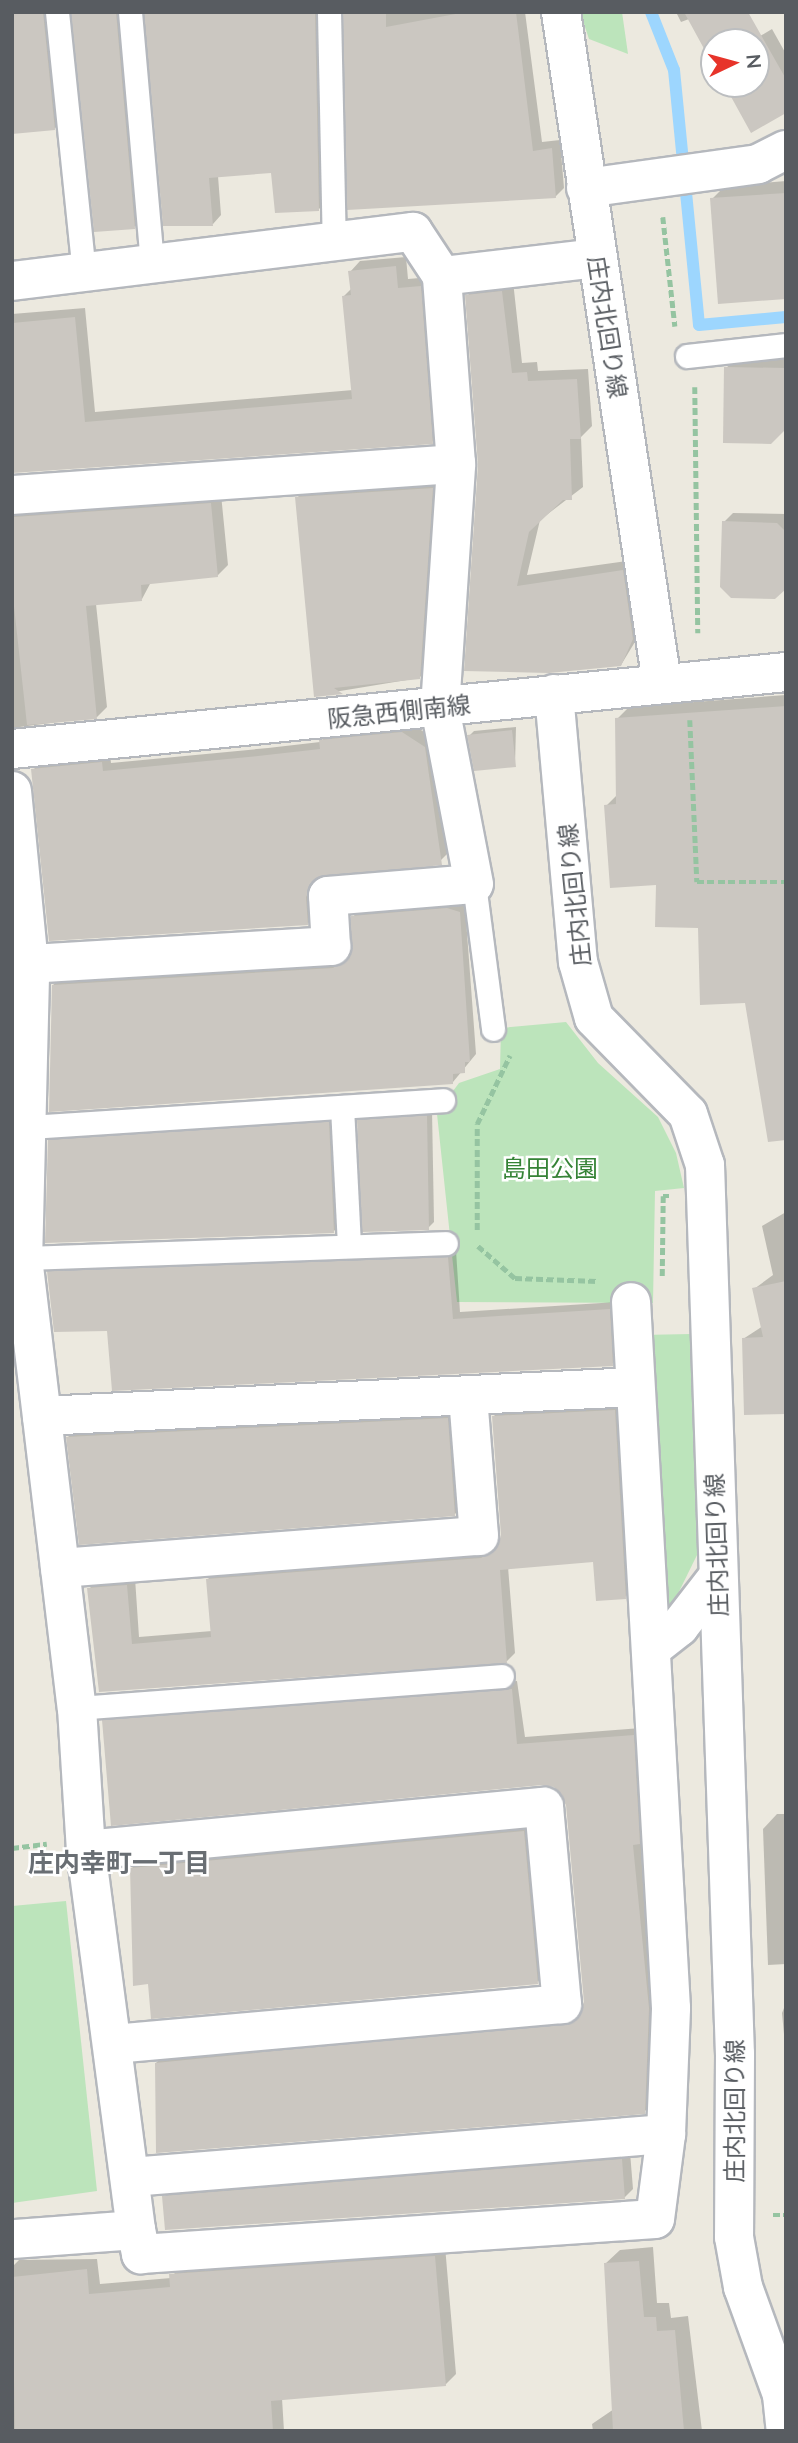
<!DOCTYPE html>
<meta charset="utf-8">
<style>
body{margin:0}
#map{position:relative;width:798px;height:2443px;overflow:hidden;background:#ece9df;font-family:Lato,"Noto Sans JP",sans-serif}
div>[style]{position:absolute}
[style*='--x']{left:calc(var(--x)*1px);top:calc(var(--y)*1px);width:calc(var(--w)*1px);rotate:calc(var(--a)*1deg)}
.green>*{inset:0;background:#bce4bb}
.shadow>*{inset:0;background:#0003}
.stream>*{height:12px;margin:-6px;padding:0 6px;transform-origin:6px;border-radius:6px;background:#9dd6fe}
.building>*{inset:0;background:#cbc7c1}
.path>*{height:4.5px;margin-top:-2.25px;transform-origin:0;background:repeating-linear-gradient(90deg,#95c4a1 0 7px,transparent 0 10.5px)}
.roads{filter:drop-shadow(2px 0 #b5b8bd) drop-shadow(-2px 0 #b5b8bd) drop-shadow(0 2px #b5b8bd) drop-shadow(0 -2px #b5b8bd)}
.lane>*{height:23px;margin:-11.5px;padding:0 11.5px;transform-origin:11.5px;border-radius:11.5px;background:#fff}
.street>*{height:38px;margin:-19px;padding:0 19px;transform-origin:19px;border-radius:19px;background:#fff}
.secondary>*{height:38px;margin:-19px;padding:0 19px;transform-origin:19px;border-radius:19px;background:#fff}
span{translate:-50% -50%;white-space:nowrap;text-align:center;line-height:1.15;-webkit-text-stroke:5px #fff;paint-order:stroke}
.street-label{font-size:24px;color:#585c61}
.park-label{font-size:24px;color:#358336}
.neighbourhood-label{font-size:26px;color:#696e73;font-weight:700}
.frame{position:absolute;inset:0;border:14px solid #585c61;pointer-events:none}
.north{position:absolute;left:700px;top:28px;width:70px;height:70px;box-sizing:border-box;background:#fff;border:2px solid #bcbec0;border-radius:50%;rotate:85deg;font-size:19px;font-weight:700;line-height:28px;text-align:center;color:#585c61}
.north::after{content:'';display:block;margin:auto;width:24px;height:32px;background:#e7342a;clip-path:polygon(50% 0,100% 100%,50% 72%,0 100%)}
</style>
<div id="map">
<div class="green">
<div style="clip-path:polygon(580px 12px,622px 12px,628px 54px,589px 39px)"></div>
<div style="clip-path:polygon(566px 1022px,598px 1063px,658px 1117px,676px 1153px,684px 1188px,655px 1191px,653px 1303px,457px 1302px,437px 1114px,450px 1112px,450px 1095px,459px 1083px,500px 1069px,501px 1028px)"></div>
<div style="clip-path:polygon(691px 1334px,699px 1551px,662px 1626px,641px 1335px)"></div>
<div style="clip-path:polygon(66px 1901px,97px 2191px,12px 2203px,12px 1906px)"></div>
</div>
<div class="shadow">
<div style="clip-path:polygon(12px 12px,57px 12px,68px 116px,54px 129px)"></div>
<div style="clip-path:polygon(73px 12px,126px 12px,140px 222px,134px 227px)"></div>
<div style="clip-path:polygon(142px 12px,323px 12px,328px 200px,319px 209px,272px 171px,218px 176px,221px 215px,213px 224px,168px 224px)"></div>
<div style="clip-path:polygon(345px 12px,525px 12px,542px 142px,560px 140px,564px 188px,555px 197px)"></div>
<div style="clip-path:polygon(676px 12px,743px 12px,755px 39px,772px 29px,786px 54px,786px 111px,726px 84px,756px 84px,756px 42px,714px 42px,714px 63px,689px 19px,681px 22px)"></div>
<div style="clip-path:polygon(786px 181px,786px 297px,712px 199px,725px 186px)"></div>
<div style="clip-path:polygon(406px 257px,408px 279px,431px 277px,442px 432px,432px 442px,12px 471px,12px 314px,85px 308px,95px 412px,353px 390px,344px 296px,352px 288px,350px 272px,360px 261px)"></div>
<div style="clip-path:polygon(513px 281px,522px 363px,537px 362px,538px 371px,588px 369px,592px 426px,581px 437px,583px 487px,540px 520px,527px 575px,634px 560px,644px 627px,621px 665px,466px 669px,480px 465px,467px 296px,478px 285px)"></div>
<div style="clip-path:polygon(736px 359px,786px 359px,786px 426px,726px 368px)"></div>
<div style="clip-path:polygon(444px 476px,432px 665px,419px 678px,316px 695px,297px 498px,309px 485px)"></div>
<div style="clip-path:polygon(221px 494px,228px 565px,217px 576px,151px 582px,142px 599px,96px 604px,107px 707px,97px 717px,12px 728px,12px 501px)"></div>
<div style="clip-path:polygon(733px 513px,786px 514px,786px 586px,724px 522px)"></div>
<div style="clip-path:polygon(786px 695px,786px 1133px,747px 1001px,700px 926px,658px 883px,606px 806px,618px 794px,617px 719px,629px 707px)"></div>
<div style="clip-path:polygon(412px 724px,433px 738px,450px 851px,441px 860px,320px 875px,316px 915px,307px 924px,33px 770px,42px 761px,110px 754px,111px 763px,268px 748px,320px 742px,330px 732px)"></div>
<div style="clip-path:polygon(516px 727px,515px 765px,469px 736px,474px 731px)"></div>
<div style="clip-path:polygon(454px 902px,465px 906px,476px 1054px,453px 1082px,53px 985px,60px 979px,341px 962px,353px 954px,353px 917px,359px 910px)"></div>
<div style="clip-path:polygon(432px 1110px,434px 1222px,428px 1228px,358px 1120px,364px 1115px)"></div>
<div style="clip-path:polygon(334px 1117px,339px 1226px,334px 1231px,50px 1141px,55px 1135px)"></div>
<div style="clip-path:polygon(786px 1212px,786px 1412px,743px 1339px,763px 1326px,754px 1289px,773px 1275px,762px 1226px)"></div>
<div style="clip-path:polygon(456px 1250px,460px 1312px,617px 1302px,620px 1357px,612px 1364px,48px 1272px,56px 1264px)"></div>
<div style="clip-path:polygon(623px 1403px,633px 1589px,625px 1597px,594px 1560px,508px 1567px,515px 1653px,507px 1661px,100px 1690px,89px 1589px,97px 1581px,135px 1578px,139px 1637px,212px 1631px,208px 1579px,216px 1571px,496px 1547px,503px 1535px,493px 1417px,501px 1409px)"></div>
<div style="clip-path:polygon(455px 1411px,463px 1506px,455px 1514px,68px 1437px,76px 1429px)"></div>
<div style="clip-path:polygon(517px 1681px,525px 1737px,641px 1728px,647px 1834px,641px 1841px,656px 1999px,652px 2104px,644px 2112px,156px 2063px,164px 2055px,580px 2015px,586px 2002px,567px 1804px,555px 1786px,104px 1721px,112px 1713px)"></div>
<div style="clip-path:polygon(777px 1814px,786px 1814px,786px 1964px,768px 1965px,763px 1829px)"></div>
<div style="clip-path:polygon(532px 1823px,546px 1974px,537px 1982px,135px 1984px,132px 1868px,140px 1860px)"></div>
<div style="clip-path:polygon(786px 2003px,786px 2056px,782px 2013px)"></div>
<div style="clip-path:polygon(630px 2152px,633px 2189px,625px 2197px,164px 2197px,172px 2189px)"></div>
<div style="clip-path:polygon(445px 2246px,456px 2374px,445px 2385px,282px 2398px,284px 2431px,12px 2431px,12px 2267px,19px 2260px,97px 2259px,100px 2284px,171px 2278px,182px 2264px)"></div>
<div style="clip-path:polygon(653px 2247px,657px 2303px,669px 2303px,671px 2318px,688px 2316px,702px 2431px,593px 2431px,592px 2424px,614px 2409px,605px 2264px,620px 2250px)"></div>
</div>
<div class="stream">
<div style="--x:651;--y:12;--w:62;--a:68.4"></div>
<div style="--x:674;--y:70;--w:256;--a:84.4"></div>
<div style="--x:699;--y:325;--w:87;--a:-5.3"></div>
</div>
<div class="building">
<div style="clip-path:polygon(12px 12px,43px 12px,55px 130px,12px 134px)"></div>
<div style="clip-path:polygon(71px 12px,116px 12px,135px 229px,94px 232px)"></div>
<div style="clip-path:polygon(144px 12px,315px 12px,319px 211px,275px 213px,271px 173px,209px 178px,213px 226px,163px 226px)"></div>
<div style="clip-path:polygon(343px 12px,386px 12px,386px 27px,466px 12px,516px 12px,533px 151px,552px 148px,556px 198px,347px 210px)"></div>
<div style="clip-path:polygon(684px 12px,748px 12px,786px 79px,786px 113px,751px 133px,724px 84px,756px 84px,756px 42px,714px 42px,714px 67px)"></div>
<div style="clip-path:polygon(786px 193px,786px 299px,718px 304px,710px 198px)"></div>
<div style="clip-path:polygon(396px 266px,398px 288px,421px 286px,433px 444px,12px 473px,12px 323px,75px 317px,85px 422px,352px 399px,342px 296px,351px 295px,348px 271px)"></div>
<div style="clip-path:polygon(502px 291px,512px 373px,527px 372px,528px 381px,577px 379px,581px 439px,570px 439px,572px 500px,563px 500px,529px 532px,517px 586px,623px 570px,633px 639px,621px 666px,549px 673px,464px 671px,478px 465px,465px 295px)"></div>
<div style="clip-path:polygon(724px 367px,786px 368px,786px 429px,771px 444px,723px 443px)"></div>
<div style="clip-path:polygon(433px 488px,420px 679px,334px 688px,343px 694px,314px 697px,295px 497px)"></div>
<div style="clip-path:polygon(211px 503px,218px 577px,141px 585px,142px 601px,86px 606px,97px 719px,27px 725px,12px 588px,14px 517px)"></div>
<div style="clip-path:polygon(722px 521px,777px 523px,786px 532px,786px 589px,775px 599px,731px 598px,720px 587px)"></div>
<div style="clip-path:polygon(786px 706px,786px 1140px,768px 1142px,745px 1003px,700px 1005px,698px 928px,655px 927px,656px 885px,610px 888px,604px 805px,616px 804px,615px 718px)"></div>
<div style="clip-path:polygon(512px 730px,516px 767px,474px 771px,467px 735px)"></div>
<div style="clip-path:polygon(402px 732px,425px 747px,442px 865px,316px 878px,306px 897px,308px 925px,49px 941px,31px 769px,102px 762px,103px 771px,258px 756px,320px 749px,319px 740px)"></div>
<div style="clip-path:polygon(447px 908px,460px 912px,470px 1062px,465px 1062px,465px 1073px,453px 1074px,453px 1084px,49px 1112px,52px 985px,333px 968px,351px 955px,351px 916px)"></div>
<div style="clip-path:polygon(427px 1115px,429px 1230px,362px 1232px,357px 1120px)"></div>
<div style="clip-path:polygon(329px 1121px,334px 1233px,45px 1243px,48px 1140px)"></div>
<div style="clip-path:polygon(448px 1257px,453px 1319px,610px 1309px,613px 1366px,112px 1391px,107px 1331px,54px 1332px,47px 1271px)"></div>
<div style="clip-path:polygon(786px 1281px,786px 1414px,744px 1415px,742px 1338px,763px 1337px,752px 1288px)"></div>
<div style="clip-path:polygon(615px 1410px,626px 1599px,596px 1601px,593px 1562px,500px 1570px,507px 1663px,99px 1692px,87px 1588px,127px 1585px,132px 1644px,211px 1637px,206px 1579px,481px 1558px,498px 1546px,501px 1535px,492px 1416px)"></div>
<div style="clip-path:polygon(448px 1418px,455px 1516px,79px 1545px,66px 1437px)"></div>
<div style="clip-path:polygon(512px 1689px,517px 1744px,634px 1735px,640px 1844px,633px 1845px,649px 2008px,645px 2114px,156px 2153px,155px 2063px,575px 2021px,584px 2002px,566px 1805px,554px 1787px,542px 1785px,111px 1826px,102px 1720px)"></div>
<div style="clip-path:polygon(524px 1831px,538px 1984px,151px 2019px,148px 1984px,133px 1986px,130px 1868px)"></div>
<div style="clip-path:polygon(622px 2159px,625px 2199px,165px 2230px,162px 2196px)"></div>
<div style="clip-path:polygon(435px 2256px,446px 2386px,271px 2401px,273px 2431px,15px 2431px,12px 2277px,87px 2269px,89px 2294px,170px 2287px,169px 2274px)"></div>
<div style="clip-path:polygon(639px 2261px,644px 2317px,656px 2317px,657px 2331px,675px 2330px,684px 2431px,613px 2431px,604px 2263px)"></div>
</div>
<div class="path">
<div style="--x:663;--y:217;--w:110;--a:83.7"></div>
<div style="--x:695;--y:387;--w:246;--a:89.3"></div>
<div style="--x:690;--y:720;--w:162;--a:87.5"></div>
<div style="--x:697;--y:882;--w:89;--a:0"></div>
<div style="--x:477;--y:1230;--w:106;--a:-90"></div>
<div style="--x:477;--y:1124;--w:76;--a:-64.4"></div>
<div style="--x:478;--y:1246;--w:49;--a:40.9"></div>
<div style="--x:515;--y:1278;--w:82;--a:2.1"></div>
<div style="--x:662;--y:1276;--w:80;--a:-89.3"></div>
<div style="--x:663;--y:1196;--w:6;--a:0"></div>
<div style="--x:12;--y:1848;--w:35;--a:-7"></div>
<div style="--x:773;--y:2215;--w:13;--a:0"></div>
</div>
<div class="roads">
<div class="lane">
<div style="--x:57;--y:12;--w:262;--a:84.1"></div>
<div style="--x:130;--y:12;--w:254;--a:85"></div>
<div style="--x:329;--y:12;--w:230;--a:88.8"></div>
<div style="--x:687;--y:356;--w:100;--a:-6.3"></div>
<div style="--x:474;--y:884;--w:146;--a:82.5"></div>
<div style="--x:342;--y:1107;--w:139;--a:87.1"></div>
<div style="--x:29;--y:1127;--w:415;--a:-3.7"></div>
<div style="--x:23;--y:1258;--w:423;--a:-2"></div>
<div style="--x:77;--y:1708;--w:426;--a:-4.3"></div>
</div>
<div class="street">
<div style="--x:586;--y:188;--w:174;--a:-7.9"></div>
<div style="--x:758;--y:164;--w:31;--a:-27"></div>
<div style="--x:12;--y:281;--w:404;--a:-7"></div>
<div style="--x:413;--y:232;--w:53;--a:56.6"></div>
<div style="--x:442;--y:276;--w:157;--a:-6.6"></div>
<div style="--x:12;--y:495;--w:445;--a:-4"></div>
<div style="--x:12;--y:791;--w:186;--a:84.4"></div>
<div style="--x:30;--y:976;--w:282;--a:91.4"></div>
<div style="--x:23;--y:1258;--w:453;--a:83.2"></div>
<div style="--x:77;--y:1708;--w:142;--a:86.4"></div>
<div style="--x:86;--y:1850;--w:383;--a:82.5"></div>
<div style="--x:136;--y:2230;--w:124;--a:175.8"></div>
<div style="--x:29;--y:964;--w:303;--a:-3.4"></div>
<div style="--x:331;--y:946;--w:50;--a:-93.4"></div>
<div style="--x:328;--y:896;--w:146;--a:-4.7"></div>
<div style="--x:474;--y:884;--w:179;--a:-100.9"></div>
<div style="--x:440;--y:708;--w:245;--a:-86.2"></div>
<div style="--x:456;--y:464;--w:189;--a:-94.3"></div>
<div style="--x:42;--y:1416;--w:594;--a:-2.8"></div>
<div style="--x:60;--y:1568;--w:420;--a:-4.4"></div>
<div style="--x:479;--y:1536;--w:141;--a:-94.5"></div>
<div style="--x:651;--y:1649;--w:36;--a:-38"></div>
<div style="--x:679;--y:1627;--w:62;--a:-52.2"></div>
<div style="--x:86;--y:1850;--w:460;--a:-5.4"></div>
<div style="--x:544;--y:1807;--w:198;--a:84.8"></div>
<div style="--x:562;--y:2004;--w:448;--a:174.9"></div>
<div style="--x:131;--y:2177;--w:537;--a:-4.6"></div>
<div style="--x:136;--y:2230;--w:25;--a:78"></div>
<div style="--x:141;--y:2254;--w:515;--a:-3.9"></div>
<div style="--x:655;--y:2219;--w:86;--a:-82.6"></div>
<div style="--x:666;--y:2134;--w:126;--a:-87.7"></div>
<div style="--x:671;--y:2008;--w:707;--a:-93.24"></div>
</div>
<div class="secondary">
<div style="--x:561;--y:12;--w:679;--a:81.44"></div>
<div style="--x:554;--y:694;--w:269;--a:84.9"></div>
<div style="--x:578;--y:962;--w:58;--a:74.1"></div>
<div style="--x:594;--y:1018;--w:134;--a:45.6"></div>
<div style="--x:688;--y:1114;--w:54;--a:71.6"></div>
<div style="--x:705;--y:1165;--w:890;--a:88.07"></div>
<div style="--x:735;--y:2054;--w:183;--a:90.3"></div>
<div style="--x:734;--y:2237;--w:51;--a:79.8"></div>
<div style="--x:743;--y:2287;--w:115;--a:70.1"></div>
<div style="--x:782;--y:2395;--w:36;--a:84"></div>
<div style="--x:12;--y:749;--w:778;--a:-5.68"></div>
</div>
</div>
<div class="street-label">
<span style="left:608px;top:327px;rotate:81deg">庄内北回り線</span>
<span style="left:399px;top:711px;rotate:-6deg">阪急西側南線</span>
<span style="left:574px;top:895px;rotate:-96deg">庄内北回り線</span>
<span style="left:716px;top:1545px;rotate:-92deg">庄内北回り線</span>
<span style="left:734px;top:2111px;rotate:-90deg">庄内北回り線</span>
</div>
<div class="park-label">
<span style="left:550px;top:1168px">島田公園</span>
</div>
<div class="neighbourhood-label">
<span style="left:119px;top:1863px">庄内幸町一丁目</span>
</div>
<div class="frame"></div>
<div class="north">N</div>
</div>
